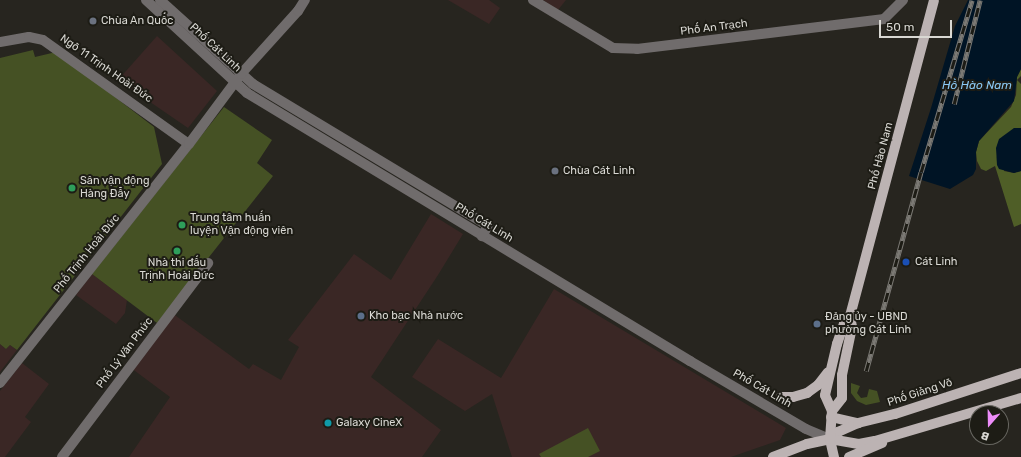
<!DOCTYPE html>
<meta charset="utf-8">
<style>
body{margin:0}
#map{position:relative;width:1021px;height:457px;overflow:hidden;background:#27251f;font-family:Rubik,sans-serif}
div>[style]{position:absolute}
[style*='--x']{left:calc(var(--x)*1px);top:calc(var(--y)*1px);width:calc(var(--w)*1px);rotate:calc(var(--a)*1deg)}
.commercial>*{inset:0;background:#3a2725}
.green>*{inset:0;background:#455124}
.forest>*{inset:0;background:#4f5e27}
.water>*{inset:0;background:#001425}
.minor>*{height:10px;margin:-5px;padding:0 5px;transform-origin:5px;border-radius:5px;background:#706c6c}
.major>*{height:10px;margin:-5px;padding:0 5px;transform-origin:5px;border-radius:5px;background:#bcb3b3}
.rail>*{height:4.5px;margin-top:-2.25px;transform-origin:0;background:repeating-linear-gradient(90deg,#1d1c15 0 9px,#7b7974 0 18px);box-sizing:border-box;border-block:1px solid #7b7974}
.dots>*{width:11px;height:11px;translate:-50% -50%;box-sizing:border-box;border:2px solid #1d1c15;border-radius:50%}
span{translate:-50% -50%;white-space:nowrap;text-align:center;line-height:1.15;-webkit-text-stroke:4px #1d1c15;paint-order:stroke}
.poi-label{font-size:11px;color:#d9d8d3}
.left{translate:0 -50%;text-align:left}
.street-label{font-size:11px;color:#d9d8d3}
.water-label{font-size:12px;color:#8ac8f3;font-style:italic}
.north{position:absolute;left:969px;top:405px;width:40px;height:40px;box-sizing:border-box;background:#1d1c15;border:1px solid #686761;border-radius:50%;rotate:200deg;font-size:11px;font-weight:700;line-height:16px;text-align:center;color:#d9d8d3}
.north::after{content:'';display:block;margin:auto;width:14px;height:18px;background:#ed8cf9;clip-path:polygon(50% 0,100% 100%,50% 72%,0 100%)}
.scale{position:absolute;left:879px;top:20px;width:73px;height:18px;box-sizing:border-box;border:2px solid #d9d8d3;border-top:0;padding-left:5px;font-size:12px;line-height:14px;white-space:nowrap;color:#d9d8d3;-webkit-text-stroke:3px #1d1c15;paint-order:stroke}
</style>
<div id="map">
<div class="commercial">
<div style="clip-path:polygon(448px 0,489px 0,500px 8px,489px 24px)"></div>
<div style="clip-path:polygon(543px 0,566px 0,558px 10px)"></div>
<div style="clip-path:polygon(157px 36px,217px 91px,188px 128px,118px 80px)"></div>
<div style="clip-path:polygon(431px 214px,463px 234px,438px 275px,371px 377px,441px 430px,422px 457px,129px 457px,170px 397px,131px 368px,172px 313px,249px 369px,253px 364px,281px 380px,299px 347px,288px 340px,354px 254px,391px 280px)"></div>
<div style="clip-path:polygon(92px 274px,127px 300px,125px 313px,116px 324px,76px 295px)"></div>
<div style="clip-path:polygon(554px 289px,786px 428px,780px 440px,731px 457px,512px 457px,492px 394px,465px 411px,412px 377px,438px 339px,501px 378px)"></div>
<div style="clip-path:polygon(0 344px,6px 349px,10px 345px,17px 350px,0 372px)"></div>
<div style="clip-path:polygon(22px 363px,49px 384px,25px 417px,31px 422px,5px 457px,0 457px,0 391px)"></div>
</div>
<div class="green">
<div style="clip-path:polygon(33px 50px,35px 57px,56px 52px,154px 127px,162px 164px,17px 350px,10px 345px,6px 349px,0 344px,0 58px)"></div>
<div style="clip-path:polygon(224px 107px,272px 140px,257px 163px,273px 176px,157px 323px,92px 274px)"></div>
<div style="clip-path:polygon(851px 383px,860px 386px,857px 393px,861px 398px,867px 397px,869px 389px,877px 391px,880px 402px,866px 405px,857px 401px,851px 393px)"></div>
<div style="clip-path:polygon(588px 428px,600px 451px,588px 457px,541px 457px,539px 454px)"></div>
</div>
<div class="forest">
<div style="clip-path:polygon(1021px 69px,1021px 76px,1017px 80px,1021px 84px,1021px 128px,1014px 128px,1004px 171px,1014px 173px,1021px 171px,1021px 224px,1014px 227px,995px 166px,986px 171px,981px 169px,977px 161px,976px 152px,979px 141px,1011px 107px,1016px 95px,1017px 77px)"></div>
</div>
<div class="water">
<div style="clip-path:polygon(968px 0,1021px 0,1021px 69px,1017px 77px,1014px 101px,979px 141px,976px 152px,976px 169px,973px 175px,950px 189px,909px 176px,931px 108px,955px 26px)"></div>
<div style="clip-path:polygon(1014px 128px,1021px 128px,1021px 171px,1014px 173px,999px 169px,997px 165px,996px 148px,999px 139px)"></div>
</div>
<div class="minor">
<div style="--x:146;--y:0;--w:137;--a:42.6"></div>
<div style="--x:247;--y:93;--w:518;--a:31.17"></div>
<div style="--x:690;--y:361;--w:134;--a:30.4"></div>
<div style="--x:806;--y:429;--w:26;--a:23"></div>
<div style="--x:160;--y:0;--w:125;--a:42.1"></div>
<div style="--x:253;--y:84;--w:275;--a:31.1"></div>
<div style="--x:488;--y:226;--w:12;--a:121"></div>
<div style="--x:533;--y:0;--w:93;--a:31"></div>
<div style="--x:613;--y:48;--w:24;--a:2"></div>
<div style="--x:637;--y:49;--w:249;--a:-6.9"></div>
<div style="--x:884;--y:19;--w:27;--a:-45"></div>
<div style="--x:0;--y:42;--w:29;--a:-10"></div>
<div style="--x:29;--y:37;--w:14;--a:12"></div>
<div style="--x:43;--y:40;--w:179;--a:35.5"></div>
<div style="--x:0;--y:383;--w:305;--a:-51.7"></div>
<div style="--x:189;--y:144;--w:87;--a:-53.4"></div>
<div style="--x:241;--y:74;--w:85;--a:-47.9"></div>
<div style="--x:298;--y:11;--w:13;--a:-58"></div>
<div style="--x:62;--y:457;--w:243;--a:-53"></div>
</div>
<div class="major">
<div style="--x:781;--y:397;--w:12;--a:0"></div>
<div style="--x:793;--y:397;--w:15;--a:-16"></div>
<div style="--x:807;--y:393;--w:14;--a:-36"></div>
<div style="--x:818;--y:385;--w:16;--a:-52"></div>
<div style="--x:832;--y:411;--w:16;--a:-52"></div>
<div style="--x:842;--y:398;--w:23;--a:-90"></div>
<div style="--x:842;--y:375;--w:49;--a:-78.2"></div>
<div style="--x:852;--y:327;--w:11;--a:-100"></div>
<div style="--x:850;--y:316;--w:326;--a:-75.1"></div>
<div style="--x:831;--y:417;--w:28;--a:13"></div>
<div style="--x:830;--y:439;--w:11;--a:-41"></div>
<div style="--x:838;--y:432;--w:22;--a:-24"></div>
<div style="--x:858;--y:423;--w:38;--a:-14"></div>
<div style="--x:895;--y:414;--w:133;--a:-18"></div>
<div style="--x:773;--y:457;--w:36;--a:-21"></div>
<div style="--x:807;--y:444;--w:24;--a:-12"></div>
<div style="--x:830;--y:439;--w:29;--a:10"></div>
<div style="--x:859;--y:444;--w:16;--a:-11"></div>
<div style="--x:875;--y:441;--w:152;--a:-16.4"></div>
<div style="--x:834;--y:457;--w:18;--a:-103"></div>
<div style="--x:830;--y:439;--w:28;--a:-86"></div>
<div style="--x:832;--y:411;--w:17;--a:-114"></div>
<div style="--x:825;--y:395;--w:52;--a:-76.8"></div>
<div style="--x:837;--y:344;--w:21;--a:-71"></div>
<div style="--x:844;--y:324;--w:10;--a:-53"></div>
<div style="--x:849;--y:457;--w:36;--a:-23"></div>
</div>
<div class="rail">
<div style="--x:954;--y:104;--w:107;--a:-76"></div>
<div style="--x:866;--y:371;--w:206;--a:-74.6"></div>
<div style="--x:921;--y:172;--w:179;--a:-73.5"></div>
</div>
<div class="dots">
<div style="left:93px;top:21px;background:#6b7280"></div>
<div style="left:555px;top:171px;background:#6b7280"></div>
<div style="left:72px;top:188px;background:#2e9e5b"></div>
<div style="left:182px;top:225px;background:#2e9e5b"></div>
<div style="left:177px;top:251px;background:#2e9e5b"></div>
<div style="left:906px;top:262px;background:#1a4fb4"></div>
<div style="left:361px;top:316px;background:#5c6f8a"></div>
<div style="left:817px;top:324px;background:#5c6f8a"></div>
<div style="left:328px;top:423px;background:#0f9aa8"></div>
</div>
<div class="poi-label">
<span class="left" style="left:101px;top:21px">Chùa An Quốc</span>
<span class="left" style="left:563px;top:171px">Chùa Cát Linh</span>
<span class="left" style="left:80px;top:188px">Sân vận động<br>Hàng Đẫy</span>
<span class="left" style="left:190px;top:225px">Trung tâm huấn<br>luyện Vận động viên</span>
<span class="left" style="left:915px;top:262px">Cát Linh</span>
<span style="left:177px;top:270px">Nhà thi đấu<br>Trịnh Hoài Đức</span>
<span class="left" style="left:369px;top:316px">Kho bạc Nhà nước</span>
<span class="left" style="left:825px;top:324px">Đảng ủy - UBND<br>phường Cát Linh</span>
<span class="left" style="left:336px;top:423px">Galaxy CineX</span>
</div>
<div class="street-label">
<span style="left:714px;top:28px;rotate:-7deg">Phố An Trạch</span>
<span style="left:215px;top:48px;rotate:43deg">Phố Cát Linh</span>
<span style="left:106px;top:69px;rotate:35deg">Ngõ 11 Trịnh Hoài Đức</span>
<span style="left:881px;top:156px;rotate:-75deg">Phố Hào Nam</span>
<span style="left:484px;top:223px;rotate:31deg">Phố Cát Linh</span>
<span style="left:87px;top:254px;rotate:-51deg">Phố Trịnh Hoài Đức</span>
<span style="left:125px;top:353px;rotate:-53deg">Phố Lý Văn Phức</span>
<span style="left:762px;top:389px;rotate:30deg">Phố Cát Linh</span>
<span style="left:920px;top:393px;rotate:-18deg">Phố Giảng Võ</span>
</div>
<div class="water-label">
<span style="left:977px;top:86px">Hồ Hào Nam</span>
</div>
<div class="north">B</div>
<div class="scale">50 m</div>
</div>
